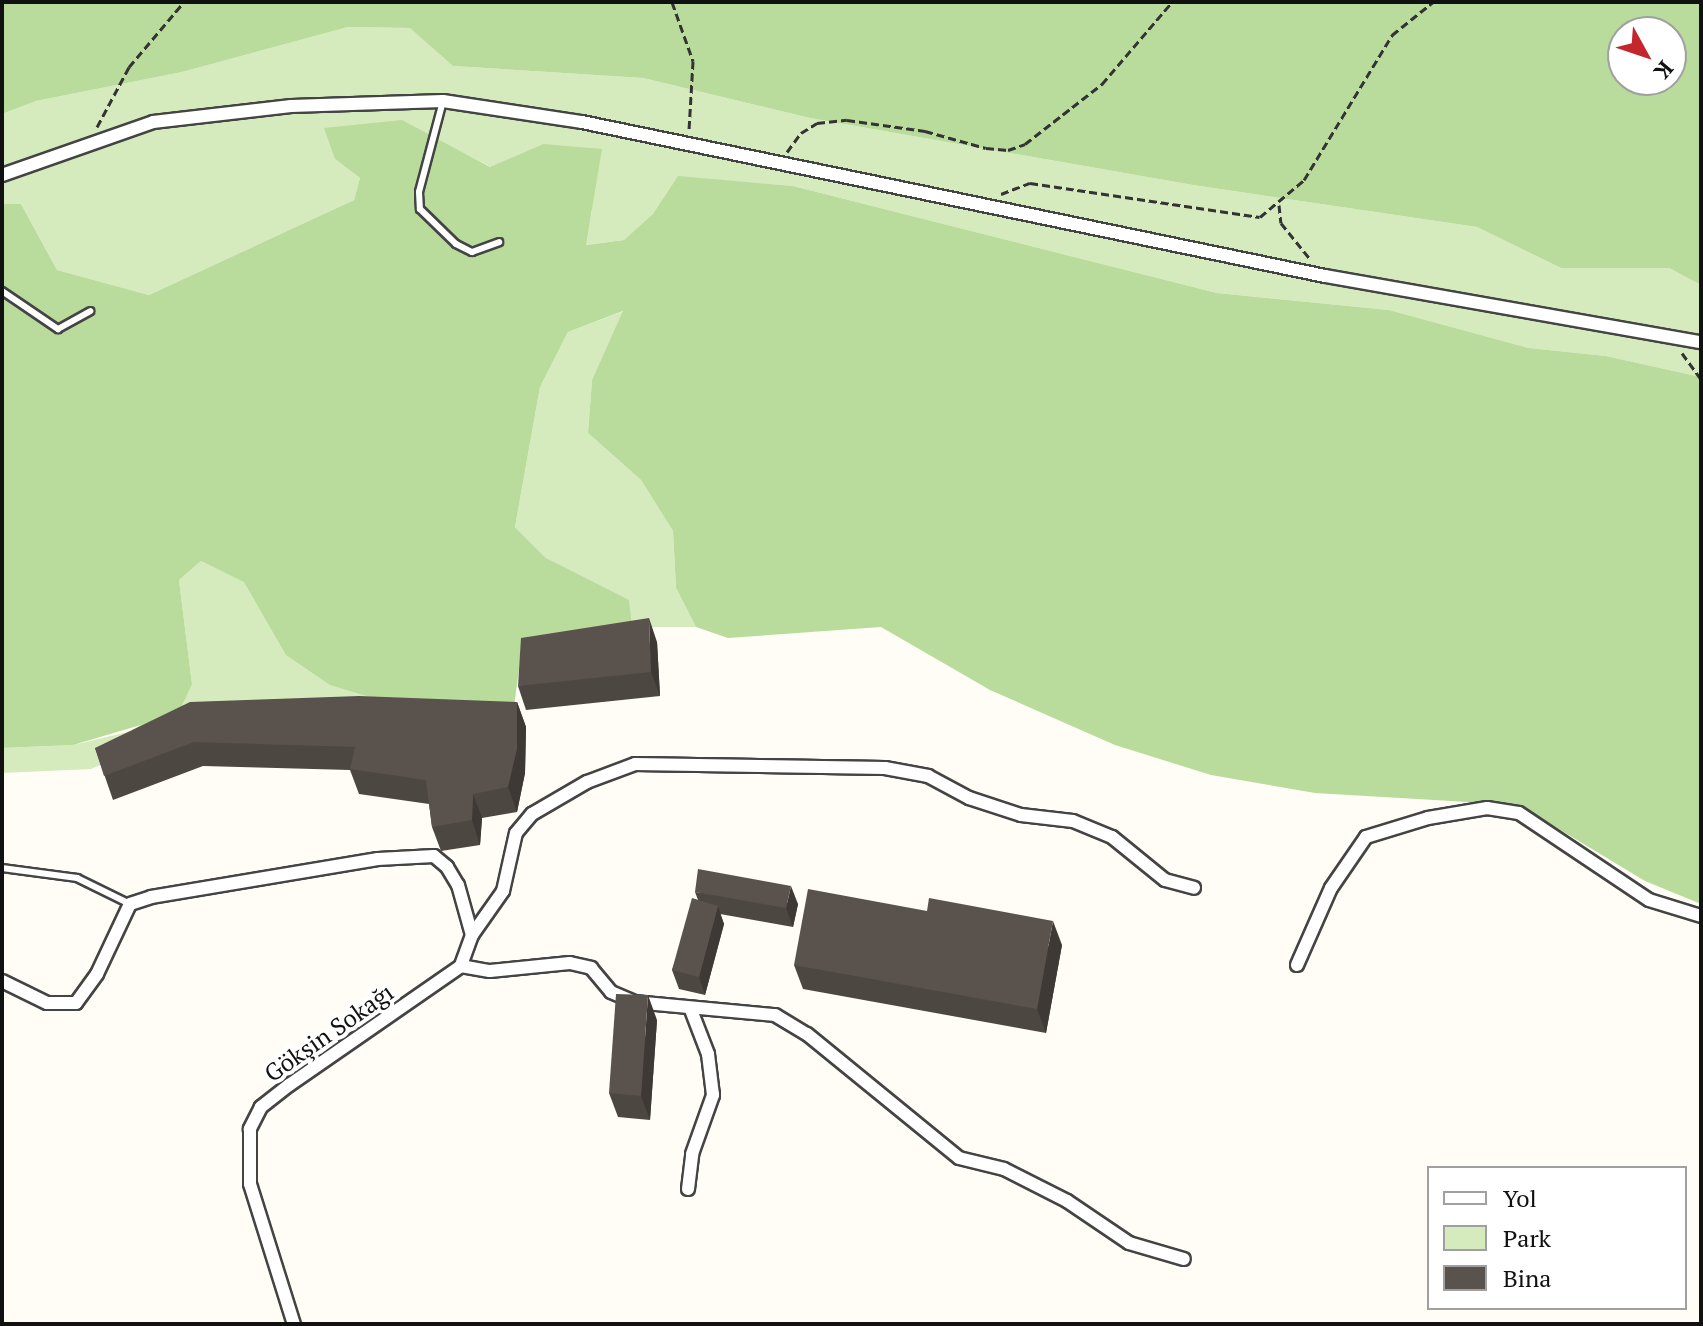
<!DOCTYPE html>
<meta charset="utf-8">
<style>
body{margin:0}
#map{position:relative;width:1703px;height:1326px;overflow:hidden;background:#fffdf5;font-family:"PT Serif",serif}
div>[style]{position:absolute}
[style*='--x']{left:calc(var(--x)*1px);top:calc(var(--y)*1px);width:calc(var(--w)*1px);rotate:calc(var(--a)*1deg)}
.green>*{inset:0;background:#d5ebbd}
.forest>*{inset:0;background:#b9dc9c}
.path>*{height:3px;margin-top:-1.5px;transform-origin:0;background:repeating-linear-gradient(90deg,#333 0 8px,transparent 0 12px)}
.roads{filter:drop-shadow(2px 0 #444) drop-shadow(-2px 0 #444) drop-shadow(0 2px #444) drop-shadow(0 -2px #444)}
.lane>*{height:6px;margin:-3px;padding:0 3px;transform-origin:3px;border-radius:3px;background:#fff}
.street>*{height:12px;margin:-6px;padding:0 6px;transform-origin:6px;border-radius:6px;background:#fff}
.wall>*{inset:0;background:#4d4742}
.shaded-wall>*{inset:0;background:#3f3936}
.building>*{inset:0;background:#5a524d}
span{translate:-50% -50%;white-space:nowrap;text-align:center;line-height:1.15;-webkit-text-stroke:8px #fff;paint-order:stroke}
.street-label{font-size:24px;color:#111}
.frame{position:absolute;inset:0;border:4px solid #111;pointer-events:none}
.legend{position:absolute;left:1427px;top:1166px;width:260px;height:144px;box-sizing:border-box;background:#fff;border:2px solid #a0a0a0;margin:0;padding:10px 14px;list-style:none;font-size:24px;color:#111}
.legend li{display:flex;align-items:center;gap:16px;height:40px}
.legend b{width:40px;border:2px solid #a0a0a0}
.north{position:absolute;left:1607px;top:16px;width:80px;height:80px;box-sizing:border-box;background:#fff;border:2px solid #a0a0a0;border-radius:50%;rotate:130deg;font-size:22px;font-weight:700;line-height:32px;text-align:center;color:#111}
.north::after{content:'';display:block;margin:auto;width:28px;height:36px;background:#c4262e;clip-path:polygon(50% 0,100% 100%,50% 72%,0 100%)}
</style>
<div id="map">
<div class="green">
<div style="clip-path:polygon(348px 27px,411px 28px,453px 66px,643px 78px,810px 118px,1193px 185px,1477px 227px,1561px 268px,1669px 268px,1701px 285px,1701px 377px,1606px 356px,1529px 348px,1389px 310px,1217px 293px,793px 186px,678px 177px,653px 215px,624px 240px,585px 245px,592px 211px,543px 144px,491px 167px,457px 150px,335px 159px,360px 178px,354px 200px,149px 295px,57px 270px,21px 204px,2px 204px,2px 114px,36px 101px,182px 72px)"></div>
<div style="clip-path:polygon(624px 311px,592px 380px,588px 433px,641px 480px,673px 531px,676px 588px,696px 627px,632px 627px,582px 578px,546px 558px,515px 527px,540px 387px,568px 332px)"></div>
<div style="clip-path:polygon(201px 561px,244px 581px,261px 611px,397px 705px,203px 721px,91px 769px,2px 773px,2px 748px,73px 745px,132px 731px,192px 684px,179px 580px)"></div>
</div>
<div class="forest">
<div style="clip-path:polygon(evenodd,2px 2px,1701px 2px,1701px 285px,1669px 268px,1561px 268px,1477px 227px,1193px 185px,810px 118px,643px 78px,453px 66px,410px 28px,348px 27px,182px 72px,36px 101px,2px 114px,2px 2px,1623px 32px,1671px 32px,1671px 80px,1623px 80px,1623px 32px)"></div>
<div style="clip-path:polygon(402px 120px,490px 167px,543px 144px,602px 149px,586px 245px,624px 240px,653px 214px,678px 176px,793px 186px,1217px 293px,1389px 310px,1529px 348px,1606px 356px,1701px 377px,1701px 904px,1645px 881px,1519px 805px,1315px 793px,1211px 775px,1115px 745px,990px 690px,881px 627px,728px 638px,696px 627px,676px 588px,673px 531px,641px 480px,588px 433px,592px 380px,623px 311px,568px 332px,540px 387px,515px 527px,546px 558px,629px 600px,632px 627px,521px 654px,514px 707px,397px 705px,330px 685px,286px 655px,244px 582px,201px 561px,179px 580px,192px 684px,178px 714px,73px 745px,2px 748px,2px 204px,21px 204px,57px 270px,149px 295px,354px 200px,360px 178px,335px 159px,324px 128px)"></div>
</div>
<div class="path">
<div style="--x:672;--y:2;--w:63;--a:70.4"></div>
<div style="--x:693;--y:61;--w:69;--a:93.3"></div>
<div style="--x:97;--y:127;--w:68;--a:-61.9"></div>
<div style="--x:129;--y:67;--w:85;--a:-49.8"></div>
<div style="--x:787;--y:152;--w:24;--a:-54"></div>
<div style="--x:801;--y:133;--w:19;--a:-32"></div>
<div style="--x:817;--y:123;--w:30;--a:-6"></div>
<div style="--x:847;--y:120;--w:79;--a:8"></div>
<div style="--x:925;--y:131;--w:63;--a:15.6"></div>
<div style="--x:986;--y:148;--w:22;--a:5"></div>
<div style="--x:1008;--y:150;--w:18;--a:-19"></div>
<div style="--x:1025;--y:144;--w:98;--a:-37.9"></div>
<div style="--x:1102;--y:84;--w:108;--a:-49.5"></div>
<div style="--x:1001;--y:194;--w:31;--a:-21"></div>
<div style="--x:1030;--y:183;--w:232;--a:8.4"></div>
<div style="--x:1260;--y:217;--w:57;--a:-40.1"></div>
<div style="--x:1304;--y:180;--w:170;--a:-58.7"></div>
<div style="--x:1392;--y:35;--w:53;--a:-38.8"></div>
<div style="--x:1279;--y:205;--w:18;--a:84"></div>
<div style="--x:1281;--y:223;--w:46;--a:51.1"></div>
<div style="--x:1682;--y:353;--w:32;--a:54"></div>
</div>
<div class="roads">
<div class="lane">
<div style="--x:443;--y:101;--w:94;--a:104.8"></div>
<div style="--x:419;--y:192;--w:17;--a:87"></div>
<div style="--x:420;--y:209;--w:50;--a:44.2"></div>
<div style="--x:456;--y:244;--w:18;--a:27"></div>
<div style="--x:472;--y:252;--w:29;--a:-20"></div>
<div style="--x:2;--y:291;--w:68;--a:34.2"></div>
<div style="--x:58;--y:329;--w:37;--a:-29"></div>
<div style="--x:2;--y:868;--w:76;--a:7.6"></div>
<div style="--x:77;--y:878;--w:59;--a:26.1"></div>
</div>
<div class="street">
<div style="--x:2;--y:175;--w:160;--a:-19.3"></div>
<div style="--x:153;--y:122;--w:139;--a:-6.6"></div>
<div style="--x:291;--y:106;--w:152;--a:-1.9"></div>
<div style="--x:443;--y:101;--w:141;--a:8.6"></div>
<div style="--x:582;--y:122;--w:759;--a:11.71"></div>
<div style="--x:1325;--y:276;--w:382;--a:10"></div>
<div style="--x:472;--y:935;--w:54;--a:-54.8"></div>
<div style="--x:503;--y:891;--w:59;--a:-77.4"></div>
<div style="--x:516;--y:833;--w:25;--a:-50"></div>
<div style="--x:532;--y:814;--w:64;--a:-30.2"></div>
<div style="--x:587;--y:782;--w:51;--a:-20.6"></div>
<div style="--x:635;--y:764;--w:250;--a:0.9"></div>
<div style="--x:885;--y:768;--w:44;--a:10.5"></div>
<div style="--x:928;--y:776;--w:47;--a:28.2"></div>
<div style="--x:969;--y:798;--w:55;--a:18.1"></div>
<div style="--x:1021;--y:815;--w:52;--a:6.6"></div>
<div style="--x:1073;--y:821;--w:42;--a:22.3"></div>
<div style="--x:1112;--y:837;--w:68;--a:39.1"></div>
<div style="--x:1165;--y:880;--w:30;--a:15"></div>
<div style="--x:1297;--y:965;--w:84;--a:-66.2"></div>
<div style="--x:1331;--y:888;--w:62;--a:-55.5"></div>
<div style="--x:1366;--y:837;--w:65;--a:-17"></div>
<div style="--x:1428;--y:818;--w:60;--a:-9.6"></div>
<div style="--x:1487;--y:808;--w:32;--a:9"></div>
<div style="--x:1519;--y:813;--w:156;--a:33.8"></div>
<div style="--x:1649;--y:900;--w:54;--a:17.1"></div>
<div style="--x:461;--y:966;--w:29;--a:10"></div>
<div style="--x:490;--y:971;--w:80;--a:-5.7"></div>
<div style="--x:570;--y:963;--w:22;--a:13"></div>
<div style="--x:591;--y:968;--w:31;--a:50"></div>
<div style="--x:611;--y:992;--w:25;--a:23"></div>
<div style="--x:634;--y:1002;--w:142;--a:5.3"></div>
<div style="--x:775;--y:1015;--w:37;--a:31"></div>
<div style="--x:807;--y:1034;--w:196;--a:39.2"></div>
<div style="--x:959;--y:1158;--w:46;--a:13.7"></div>
<div style="--x:1004;--y:1169;--w:71;--a:26.9"></div>
<div style="--x:1067;--y:1201;--w:75;--a:34.1"></div>
<div style="--x:1129;--y:1243;--w:57;--a:16.2"></div>
<div style="--x:2;--y:981;--w:50;--a:26.1"></div>
<div style="--x:47;--y:1003;--w:29;--a:0"></div>
<div style="--x:76;--y:1003;--w:36;--a:-54"></div>
<div style="--x:97;--y:974;--w:77;--a:-64.8"></div>
<div style="--x:130;--y:904;--w:22;--a:-18"></div>
<div style="--x:151;--y:897;--w:230;--a:-9.5"></div>
<div style="--x:378;--y:859;--w:56;--a:-3.1"></div>
<div style="--x:434;--y:856;--w:17;--a:40"></div>
<div style="--x:447;--y:867;--w:21;--a:59"></div>
<div style="--x:458;--y:885;--w:52;--a:74.4"></div>
<div style="--x:472;--y:935;--w:33;--a:110"></div>
<div style="--x:461;--y:966;--w:209;--a:145.3"></div>
<div style="--x:289;--y:1085;--w:36;--a:142"></div>
<div style="--x:261;--y:1107;--w:25;--a:117"></div>
<div style="--x:250;--y:1129;--w:55;--a:90"></div>
<div style="--x:250;--y:1184;--w:147;--a:72.6"></div>
<div style="--x:688;--y:1189;--w:35;--a:-83"></div>
<div style="--x:692;--y:1154;--w:63;--a:-70.4"></div>
<div style="--x:713;--y:1095;--w:41;--a:-97"></div>
<div style="--x:708;--y:1054;--w:47;--a:-111.1"></div>
</div>
</div>
<div class="wall">
<div style="clip-path:polygon(657px 642px,660px 696px,526px 710px,518px 686px)"></div>
<div style="clip-path:polygon(517px 702px,526px 727px,525px 773px,517px 812px,482px 818px,480px 845px,441px 851px,432px 827px,429px 804px,359px 794px,350px 770px,203px 766px,113px 800px,95px 748px)"></div>
<div style="clip-path:polygon(695px 892px,798px 904px,793px 927px,720px 914px,724px 924px,705px 995px,679px 989px,672px 970px,698px 900px)"></div>
<div style="clip-path:polygon(1062px 945px,1046px 1033px,803px 989px,794px 965px)"></div>
<div style="clip-path:polygon(657px 1020px,650px 1120px,618px 1117px,609px 1093px)"></div>
</div>
<div class="shaded-wall">
<div style="clip-path:polygon(649px 618px,657px 642px,660px 696px,651px 672px)"></div>
<div style="clip-path:polygon(517px 702px,526px 727px,525px 773px,517px 812px,508px 787px)"></div>
<div style="clip-path:polygon(473px 794px,482px 818px,480px 845px,472px 820px)"></div>
<div style="clip-path:polygon(791px 886px,798px 904px,793px 927px,786px 908px)"></div>
<div style="clip-path:polygon(718px 906px,724px 924px,705px 995px,699px 977px)"></div>
<div style="clip-path:polygon(1053px 921px,1062px 945px,1046px 1033px,1037px 1009px)"></div>
<div style="clip-path:polygon(648px 995px,657px 1020px,650px 1120px,641px 1096px)"></div>
</div>
<div class="building">
<div style="clip-path:polygon(649px 618px,651px 672px,518px 686px,521px 638px)"></div>
<div style="clip-path:polygon(359px 696px,517px 702px,517px 749px,508px 787px,473px 794px,472px 820px,432px 827px,426px 780px,350px 769px,355px 747px,194px 742px,104px 776px,95px 748px,190px 702px)"></div>
<div style="clip-path:polygon(698px 869px,791px 886px,786px 908px,695px 892px)"></div>
<div style="clip-path:polygon(808px 889px,927px 911px,929px 898px,1053px 921px,1037px 1009px,794px 965px)"></div>
<div style="clip-path:polygon(692px 898px,718px 906px,699px 977px,672px 970px)"></div>
<div style="clip-path:polygon(616px 994px,648px 995px,641px 1096px,609px 1093px)"></div>
</div>
<div class="street-label">
<span style="left:329px;top:1033px;rotate:-35deg">Gökşin Sokağı</span>
</div>
<div class="frame"></div>
<ul class="legend">
<li><b style="height:10px;background:#fff"></b>Yol</li>
<li><b style="height:22px;background:#d5ebbd"></b>Park</li>
<li><b style="height:22px;background:#5a524d"></b>Bina</li>
</ul>
<div class="north">K</div>
</div>
